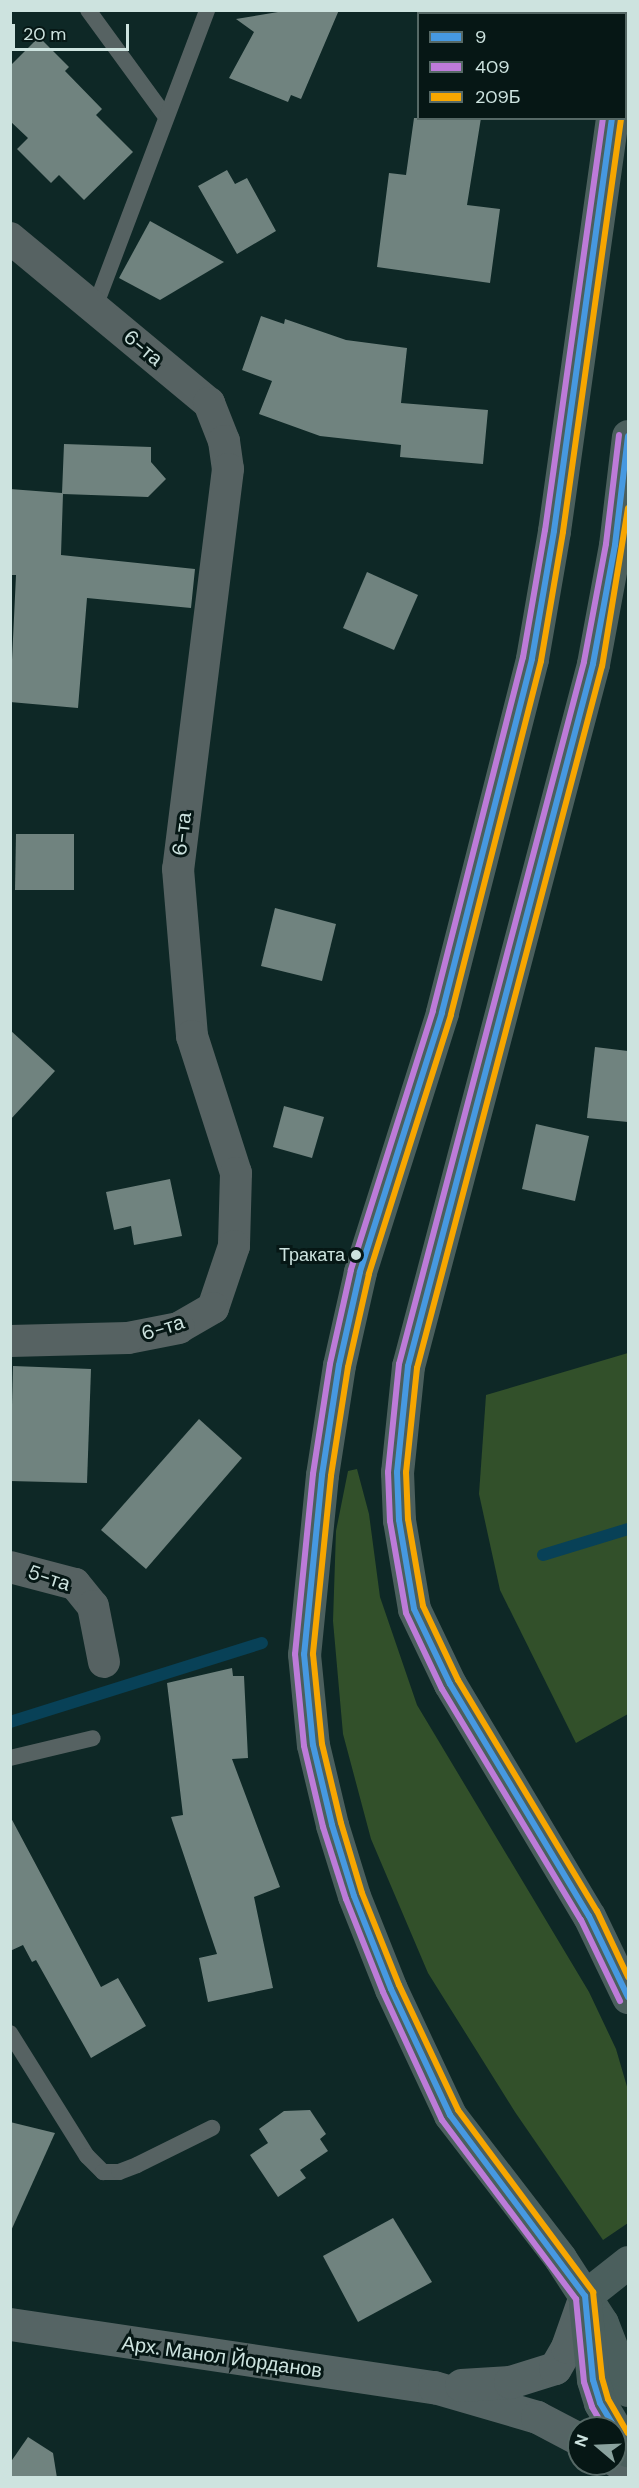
<!DOCTYPE html>
<meta charset="utf-8">
<style>
body{margin:0}
#map{position:relative;width:639px;height:2488px;overflow:hidden;background:#0e2826;font-family:"DM Sans",sans-serif}
div>[style]{position:absolute}
[style*='--x']{left:calc(var(--x)*1px);top:calc(var(--y)*1px);width:calc(var(--w)*1px);rotate:calc(var(--a)*1deg)}
.green>*{inset:0;background:#32502a}
.stream>*{height:12px;margin:-6px;padding:0 6px;transform-origin:6px;border-radius:6px;background:#084157}
.building>*{inset:0;background:#70837f}
.lane>*{height:16px;margin:-8px;padding:0 8px;transform-origin:8px;border-radius:8px;background:#566262}
.street>*{height:32px;margin:-16px;padding:0 16px;transform-origin:16px;border-radius:16px;background:#566262}
.secondary>*{height:33px;margin:-16.5px;padding:0 16.5px;transform-origin:16.5px;border-radius:16.5px;background:#556464}
.highway>*{height:33px;margin:-16.5px;padding:0 16.5px;transform-origin:16.5px;border-radius:16.5px;background:#4b5f5d}
.bus-1>*{height:6px;margin:-3px;padding:0 3px;transform-origin:3px;border-radius:3px;background:#4699e1}
.bus-2>*{height:6px;margin:-3px;padding:0 3px;transform-origin:3px;border-radius:3px;background:#bd7bd9}
.bus-3>*{height:6px;margin:-3px;padding:0 3px;transform-origin:3px;border-radius:3px;background:#f7a600}
.dots>*{width:16px;height:16px;translate:-50% -50%;box-sizing:border-box;border:3px solid #061715;border-radius:50%}
span{translate:-50% -50%;white-space:nowrap;text-align:center;line-height:1.15;-webkit-text-stroke:6px #061715;paint-order:stroke}
.bus-label{font-size:18px;color:#cde3df}
.right{translate:-100% -50%;text-align:right}
.street-label{font-size:20px;color:#cde3df}
.frame{position:absolute;inset:0;border:12px solid #cde3df;pointer-events:none}
.legend{position:absolute;left:417px;top:12px;width:210px;height:108px;box-sizing:border-box;background:#061715;border:2px solid #566966;margin:0;padding:8px 10px;list-style:none;font-size:18px;color:#cde3df}
.legend li{display:flex;align-items:center;gap:12px;height:30px}
.legend b{width:30px;border:2px solid #566966}
.north{position:absolute;left:567px;top:2416px;width:60px;height:60px;box-sizing:border-box;background:#061715;border:2px solid #566966;border-radius:50%;rotate:289deg;font-size:16px;font-weight:700;line-height:24px;text-align:center;color:#cde3df}
.north::after{content:'';display:block;margin:auto;width:21px;height:27px;background:#8aa29e;clip-path:polygon(50% 0,100% 100%,50% 72%,0 100%)}
.scale{position:absolute;left:12px;top:24px;width:117px;height:27px;box-sizing:border-box;border:3px solid #cde3df;border-top:0;padding-left:8px;font-size:18px;line-height:21px;white-space:nowrap;color:#cde3df;-webkit-text-stroke:4px #061715;paint-order:stroke}
</style>
<div id="map">
<div class="green">
<div style="clip-path:polygon(628px 1353px,628px 1714px,576px 1743px,500px 1590px,479px 1494px,486px 1395px)"></div>
<div style="clip-path:polygon(357px 1469px,369px 1514px,380px 1597px,417px 1705px,589px 1992px,616px 2049px,628px 2090px,628px 2223px,603px 2240px,515px 2112px,428px 1973px,371px 1839px,343px 1734px,333px 1621px,336px 1531px,348px 1471px)"></div>
</div>
<div class="stream">
<div style="--x:543;--y:1555;--w:89;--a:-17"></div>
<div style="--x:10;--y:1722;--w:264;--a:-17.4"></div>
</div>
<div class="building">
<div style="clip-path:polygon(290px 10px,339px 10px,301px 99px,291px 95px,288px 102px,229px 78px,254px 32px,236px 19px)"></div>
<div style="clip-path:polygon(39px 37px,69px 67px,65px 71px,102px 109px,96px 115px,133px 152px,84px 200px,59px 175px,51px 183px,17px 149px,28px 138px,10px 121px,10px 66px)"></div>
<div style="clip-path:polygon(414px 118px,481px 118px,467px 205px,500px 209px,490px 283px,377px 267px,389px 173px,406px 175px)"></div>
<div style="clip-path:polygon(227px 170px,235px 184px,247px 178px,276px 231px,237px 254px,198px 186px)"></div>
<div style="clip-path:polygon(150px 221px,224px 262px,160px 300px,119px 278px)"></div>
<div style="clip-path:polygon(261px 316px,284px 324px,285px 319px,346px 340px,407px 348px,401px 403px,488px 410px,483px 464px,400px 457px,401px 445px,320px 436px,259px 414px,272px 381px,242px 370px)"></div>
<div style="clip-path:polygon(64px 444px,151px 447px,151px 462px,166px 479px,148px 497px,63px 494px,61px 555px,195px 569px,191px 608px,87px 598px,78px 708px,10px 702px,16px 575px,10px 575px,10px 489px,62px 493px)"></div>
<div style="clip-path:polygon(367px 572px,418px 595px,394px 650px,343px 628px)"></div>
<div style="clip-path:polygon(16px 834px,74px 834px,74px 890px,15px 890px)"></div>
<div style="clip-path:polygon(275px 908px,336px 924px,322px 981px,261px 966px)"></div>
<div style="clip-path:polygon(10px 1030px,55px 1071px,10px 1120px)"></div>
<div style="clip-path:polygon(595px 1047px,628px 1051px,628px 1122px,587px 1118px)"></div>
<div style="clip-path:polygon(284px 1106px,324px 1117px,312px 1158px,273px 1147px)"></div>
<div style="clip-path:polygon(536px 1124px,589px 1136px,575px 1201px,522px 1189px)"></div>
<div style="clip-path:polygon(170px 1179px,182px 1236px,134px 1245px,131px 1226px,114px 1230px,106px 1192px)"></div>
<div style="clip-path:polygon(13px 1366px,91px 1369px,87px 1483px,10px 1481px)"></div>
<div style="clip-path:polygon(199px 1419px,242px 1458px,146px 1569px,101px 1530px)"></div>
<div style="clip-path:polygon(232px 1668px,233px 1676px,244px 1676px,248px 1758px,232px 1759px,280px 1887px,254px 1897px,273px 1988px,208px 2002px,199px 1958px,217px 1954px,171px 1817px,183px 1815px,167px 1683px)"></div>
<div style="clip-path:polygon(10px 1816px,101px 1987px,118px 1978px,146px 2026px,91px 2058px,36px 1960px,32px 1962px,23px 1945px,10px 1951px)"></div>
<div style="clip-path:polygon(310px 2110px,326px 2134px,320px 2139px,328px 2151px,300px 2170px,306px 2178px,278px 2197px,250px 2155px,268px 2143px,259px 2129px,284px 2111px)"></div>
<div style="clip-path:polygon(10px 2122px,55px 2133px,10px 2233px)"></div>
<div style="clip-path:polygon(393px 2218px,432px 2282px,358px 2322px,323px 2256px)"></div>
<div style="clip-path:polygon(28px 2437px,53px 2453px,57px 2478px,10px 2478px,10px 2463px)"></div>
</div>
<div class="lane">
<div style="--x:88;--y:10;--w:132;--a:53.9"></div>
<div style="--x:95;--y:307;--w:317;--a:-69.3"></div>
<div style="--x:10;--y:1758;--w:85;--a:-13.5"></div>
<div style="--x:10;--y:2033;--w:145;--a:58"></div>
<div style="--x:87;--y:2156;--w:23;--a:45"></div>
<div style="--x:103;--y:2172;--w:16;--a:0"></div>
<div style="--x:119;--y:2172;--w:19;--a:-21"></div>
<div style="--x:137;--y:2165;--w:84;--a:-26.3"></div>
</div>
<div class="street">
<div style="--x:10;--y:238;--w:259;--a:39.7"></div>
<div style="--x:209;--y:403;--w:41;--a:68.5"></div>
<div style="--x:224;--y:441;--w:28;--a:82"></div>
<div style="--x:228;--y:469;--w:403;--a:97.1"></div>
<div style="--x:178;--y:869;--w:168;--a:85.2"></div>
<div style="--x:192;--y:1036;--w:144;--a:72.2"></div>
<div style="--x:236;--y:1173;--w:73;--a:91.6"></div>
<div style="--x:234;--y:1246;--w:65;--a:108.7"></div>
<div style="--x:213;--y:1308;--w:39;--a:150"></div>
<div style="--x:179;--y:1328;--w:52;--a:168.9"></div>
<div style="--x:128;--y:1338;--w:118;--a:178.5"></div>
<div style="--x:10;--y:1567;--w:67;--a:14.7"></div>
<div style="--x:75;--y:1584;--w:28;--a:51"></div>
<div style="--x:93;--y:1606;--w:57;--a:78.9"></div>
</div>
<div class="secondary">
<div style="--x:10;--y:2324;--w:429;--a:8.5"></div>
<div style="--x:434;--y:2387;--w:107;--a:16.2"></div>
<div style="--x:537;--y:2417;--w:47;--a:27.6"></div>
<div style="--x:461;--y:2385;--w:49;--a:-3.5"></div>
<div style="--x:510;--y:2382;--w:47;--a:-17.3"></div>
<div style="--x:555;--y:2368;--w:24;--a:-60"></div>
<div style="--x:567;--y:2347;--w:54;--a:-70.6"></div>
<div style="--x:615;--y:2460;--w:15;--a:32"></div>
</div>
<div class="highway">
<div style="--x:626;--y:39;--w:18;--a:-84"></div>
<div style="--x:612;--y:118;--w:417;--a:98"></div>
<div style="--x:554;--y:531;--w:130;--a:99.8"></div>
<div style="--x:532;--y:659;--w:365;--a:104.3"></div>
<div style="--x:442;--y:1013;--w:272;--a:107.6"></div>
<div style="--x:360;--y:1272;--w:95;--a:102.7"></div>
<div style="--x:339;--y:1365;--w:111;--a:98.8"></div>
<div style="--x:322;--y:1475;--w:180;--a:95.7"></div>
<div style="--x:304;--y:1654;--w:91;--a:84.4"></div>
<div style="--x:313;--y:1745;--w:82;--a:76.6"></div>
<div style="--x:332;--y:1825;--w:74;--a:72.8"></div>
<div style="--x:354;--y:1896;--w:100;--a:68.3"></div>
<div style="--x:391;--y:1989;--w:139;--a:64.9"></div>
<div style="--x:450;--y:2115;--w:180;--a:52.4"></div>
<div style="--x:560;--y:2258;--w:77;--a:57.1"></div>
<div style="--x:602;--y:2323;--w:72;--a:68.8"></div>
<div style="--x:628;--y:436;--w:110;--a:96.8"></div>
<div style="--x:615;--y:545;--w:121;--a:100.5"></div>
<div style="--x:593;--y:664;--w:726;--a:104.76"></div>
<div style="--x:408;--y:1366;--w:107;--a:95.9"></div>
<div style="--x:397;--y:1472;--w:48;--a:87.6"></div>
<div style="--x:399;--y:1520;--w:90;--a:80.4"></div>
<div style="--x:414;--y:1609;--w:83;--a:64.4"></div>
<div style="--x:450;--y:1684;--w:270;--a:59.1"></div>
<div style="--x:589;--y:1916;--w:90;--a:64.3"></div>
<div style="--x:585;--y:2296;--w:55;--a:-38.3"></div>
<div style="--x:585;--y:2304;--w:76;--a:84"></div>
<div style="--x:593;--y:2380;--w:24;--a:73"></div>
<div style="--x:600;--y:2403;--w:55;--a:59.2"></div>
</div>
<div class="bus-1">
<div style="--x:612;--y:118;--w:417;--a:98"></div>
<div style="--x:554;--y:531;--w:130;--a:99.8"></div>
<div style="--x:532;--y:659;--w:365;--a:104.3"></div>
<div style="--x:442;--y:1013;--w:272;--a:107.6"></div>
<div style="--x:360;--y:1272;--w:95;--a:102.7"></div>
<div style="--x:339;--y:1365;--w:111;--a:98.8"></div>
<div style="--x:322;--y:1475;--w:180;--a:95.7"></div>
<div style="--x:304;--y:1654;--w:91;--a:84.4"></div>
<div style="--x:313;--y:1745;--w:82;--a:76.6"></div>
<div style="--x:332;--y:1825;--w:74;--a:72.8"></div>
<div style="--x:354;--y:1896;--w:100;--a:68.3"></div>
<div style="--x:391;--y:1989;--w:139;--a:64.9"></div>
<div style="--x:450;--y:2115;--w:226;--a:53.3"></div>
<div style="--x:585;--y:2296;--w:84;--a:84.6"></div>
<div style="--x:593;--y:2380;--w:24;--a:73"></div>
<div style="--x:600;--y:2403;--w:29;--a:59"></div>
<div style="--x:628;--y:436;--w:110;--a:96.8"></div>
<div style="--x:615;--y:545;--w:121;--a:100.5"></div>
<div style="--x:593;--y:664;--w:726;--a:104.76"></div>
<div style="--x:408;--y:1366;--w:107;--a:95.9"></div>
<div style="--x:397;--y:1472;--w:48;--a:87.6"></div>
<div style="--x:399;--y:1520;--w:90;--a:80.4"></div>
<div style="--x:414;--y:1609;--w:83;--a:64.4"></div>
<div style="--x:450;--y:1684;--w:270;--a:59.1"></div>
<div style="--x:589;--y:1916;--w:90;--a:64.3"></div>
</div>
<div class="bus-2">
<div style="--x:603;--y:118;--w:416;--a:98"></div>
<div style="--x:545;--y:530;--w:129;--a:99.8"></div>
<div style="--x:523;--y:657;--w:365;--a:104.3"></div>
<div style="--x:433;--y:1011;--w:272;--a:107.6"></div>
<div style="--x:351;--y:1270;--w:96;--a:102.6"></div>
<div style="--x:330;--y:1364;--w:111;--a:98.8"></div>
<div style="--x:313;--y:1474;--w:181;--a:95.7"></div>
<div style="--x:295;--y:1654;--w:92;--a:84.4"></div>
<div style="--x:304;--y:1746;--w:83;--a:76.8"></div>
<div style="--x:323;--y:1827;--w:76;--a:72.3"></div>
<div style="--x:346;--y:1899;--w:100;--a:68.3"></div>
<div style="--x:383;--y:1992;--w:141;--a:65.3"></div>
<div style="--x:442;--y:2120;--w:224;--a:53.2"></div>
<div style="--x:576;--y:2299;--w:83;--a:84.5"></div>
<div style="--x:584;--y:2382;--w:26;--a:72"></div>
<div style="--x:592;--y:2407;--w:24;--a:60"></div>
<div style="--x:619;--y:435;--w:110;--a:96.8"></div>
<div style="--x:606;--y:544;--w:120;--a:100.6"></div>
<div style="--x:584;--y:662;--w:726;--a:104.76"></div>
<div style="--x:399;--y:1364;--w:109;--a:95.8"></div>
<div style="--x:388;--y:1472;--w:49;--a:87.7"></div>
<div style="--x:390;--y:1521;--w:93;--a:80.1"></div>
<div style="--x:406;--y:1613;--w:84;--a:64.7"></div>
<div style="--x:442;--y:1689;--w:270;--a:59"></div>
<div style="--x:581;--y:1920;--w:90;--a:64.3"></div>
</div>
<div class="bus-3">
<div style="--x:621;--y:119;--w:417;--a:98"></div>
<div style="--x:563;--y:532;--w:131;--a:99.7"></div>
<div style="--x:541;--y:661;--w:365;--a:104.3"></div>
<div style="--x:451;--y:1015;--w:272;--a:107.6"></div>
<div style="--x:369;--y:1274;--w:95;--a:102.7"></div>
<div style="--x:348;--y:1367;--w:110;--a:98.9"></div>
<div style="--x:331;--y:1476;--w:179;--a:95.8"></div>
<div style="--x:313;--y:1654;--w:90;--a:84.3"></div>
<div style="--x:322;--y:1744;--w:81;--a:76.5"></div>
<div style="--x:341;--y:1823;--w:73;--a:73.3"></div>
<div style="--x:362;--y:1893;--w:99;--a:68.1"></div>
<div style="--x:399;--y:1985;--w:138;--a:64.7"></div>
<div style="--x:458;--y:2110;--w:227;--a:53.4"></div>
<div style="--x:593;--y:2292;--w:86;--a:84"></div>
<div style="--x:602;--y:2378;--w:22;--a:74"></div>
<div style="--x:608;--y:2399;--w:39;--a:60"></div>
<div style="--x:628;--y:508;--w:160;--a:99.3"></div>
<div style="--x:602;--y:666;--w:726;--a:104.76"></div>
<div style="--x:417;--y:1368;--w:105;--a:96"></div>
<div style="--x:406;--y:1472;--w:47;--a:87.6"></div>
<div style="--x:408;--y:1519;--w:88;--a:80.2"></div>
<div style="--x:423;--y:1606;--w:82;--a:64.7"></div>
<div style="--x:458;--y:1680;--w:270;--a:59"></div>
<div style="--x:597;--y:1911;--w:73;--a:64.8"></div>
</div>
<div class="dots">
<div style="left:356px;top:1255px;background:#cde3df"></div>
</div>
<div class="bus-label">
<span class="right" style="left:345px;top:1255px">Траката</span>
</div>
<div class="street-label">
<span style="left:143px;top:348px;rotate:40deg">6-та</span>
<span style="left:182px;top:834px;rotate:-83deg">6-та</span>
<span style="left:163px;top:1328px;rotate:-17deg">6-та</span>
<span style="left:49px;top:1578px;rotate:18deg">5-та</span>
<span style="left:222px;top:2357px;rotate:8deg">Арх. Манол Йорданов</span>
</div>
<div class="frame"></div>
<ul class="legend">
<li><b style="height:8px;background:#4699e1"></b>9</li>
<li><b style="height:8px;background:#bd7bd9"></b>409</li>
<li><b style="height:8px;background:#f7a600"></b>209Б</li>
</ul>
<div class="north">N</div>
<div class="scale">20 m</div>
</div>
